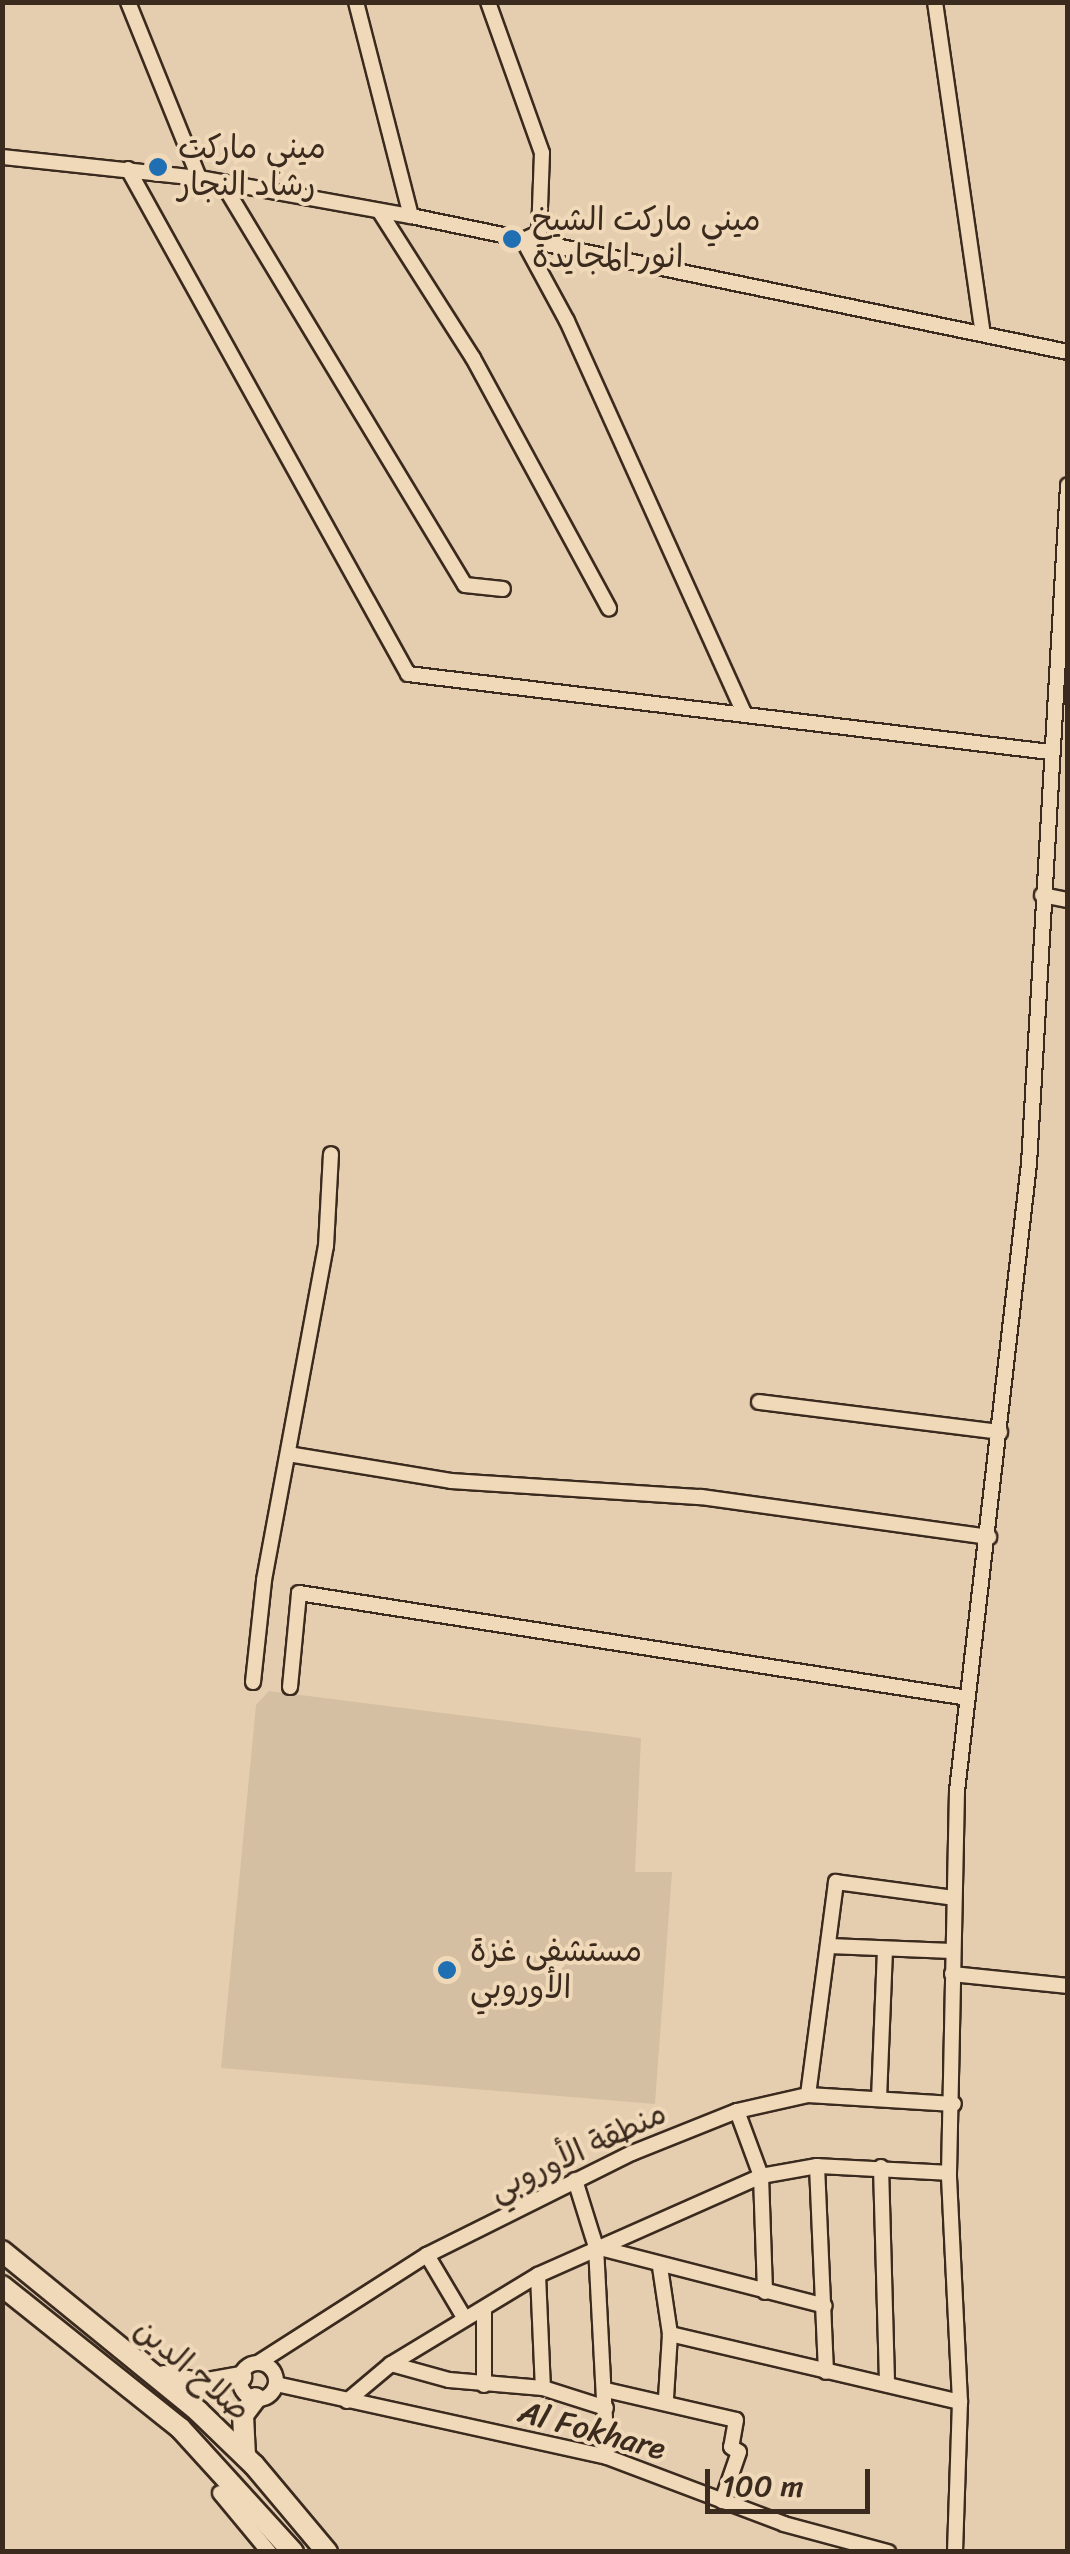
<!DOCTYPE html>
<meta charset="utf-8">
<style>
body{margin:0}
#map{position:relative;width:1070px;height:2554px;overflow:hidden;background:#e5ceb0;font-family:Sriracha,"Playpen Sans Arabic",sans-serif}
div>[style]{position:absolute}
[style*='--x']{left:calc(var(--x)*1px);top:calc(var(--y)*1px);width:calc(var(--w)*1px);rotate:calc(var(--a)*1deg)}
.built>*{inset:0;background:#d5bfa2}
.roads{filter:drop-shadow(2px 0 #3b2a1e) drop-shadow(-2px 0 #3b2a1e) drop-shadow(0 2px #3b2a1e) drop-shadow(0 -2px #3b2a1e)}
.minor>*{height:14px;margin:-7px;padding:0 7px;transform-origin:7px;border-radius:7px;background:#f0d9b9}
.minor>.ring{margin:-7px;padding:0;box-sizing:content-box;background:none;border:14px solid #f0d9b9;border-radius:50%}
.highway>*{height:20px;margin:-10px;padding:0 10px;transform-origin:10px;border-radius:10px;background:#f0d9b9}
.dots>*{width:28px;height:28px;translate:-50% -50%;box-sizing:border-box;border:5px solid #f0d9b9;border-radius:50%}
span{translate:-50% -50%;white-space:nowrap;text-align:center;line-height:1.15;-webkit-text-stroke:8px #f0d9b9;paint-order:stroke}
.poi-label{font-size:32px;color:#3b2a1e}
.left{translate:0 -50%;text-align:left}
.street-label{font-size:32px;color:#3b2a1e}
.frame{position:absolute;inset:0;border:5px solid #3b2a1e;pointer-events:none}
.scale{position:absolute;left:705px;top:2469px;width:165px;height:45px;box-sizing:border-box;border:5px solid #3b2a1e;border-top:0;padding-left:12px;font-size:30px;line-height:35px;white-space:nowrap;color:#3b2a1e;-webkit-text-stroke:8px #f0d9b9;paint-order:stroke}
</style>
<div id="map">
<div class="built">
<div style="clip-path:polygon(269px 1691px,641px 1738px,635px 1872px,672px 1872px,655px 2104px,221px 2068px,256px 1705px)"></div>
</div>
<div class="roads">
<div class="minor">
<div style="--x:128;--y:2;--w:190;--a:68"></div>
<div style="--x:356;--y:2;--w:221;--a:75.6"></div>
<div style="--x:488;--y:2;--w:160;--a:70.3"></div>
<div style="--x:542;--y:153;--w:80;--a:92.1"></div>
<div style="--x:539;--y:233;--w:17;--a:156"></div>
<div style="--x:523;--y:240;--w:92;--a:61.5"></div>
<div style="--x:567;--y:321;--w:428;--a:65.7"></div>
<div style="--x:935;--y:2;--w:331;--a:81.8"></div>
<div style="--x:2;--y:157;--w:198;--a:6.1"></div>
<div style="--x:199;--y:178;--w:215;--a:10.2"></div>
<div style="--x:411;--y:216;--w:671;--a:11.7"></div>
<div style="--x:128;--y:169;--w:577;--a:60.99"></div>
<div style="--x:408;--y:674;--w:647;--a:6.93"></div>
<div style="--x:223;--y:184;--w:468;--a:58.9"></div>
<div style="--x:465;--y:585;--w:38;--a:6"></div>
<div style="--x:380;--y:212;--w:173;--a:57.5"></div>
<div style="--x:473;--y:358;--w:285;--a:61.5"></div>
<div style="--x:1042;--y:895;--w:26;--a:11"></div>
<div style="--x:759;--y:1402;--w:243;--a:7.1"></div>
<div style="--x:288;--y:1454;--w:165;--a:9.4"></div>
<div style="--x:451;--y:1481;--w:251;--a:3.7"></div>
<div style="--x:701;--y:1497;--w:291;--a:7.9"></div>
<div style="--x:253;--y:1682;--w:103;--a:-83.8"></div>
<div style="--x:264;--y:1580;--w:340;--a:-79.5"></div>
<div style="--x:326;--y:1246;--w:92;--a:-86.9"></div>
<div style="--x:290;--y:1687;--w:94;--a:-84.5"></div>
<div style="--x:299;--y:1593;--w:677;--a:8.92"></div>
<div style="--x:829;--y:1946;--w:123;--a:2.3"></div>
<div style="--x:952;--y:1974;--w:117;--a:5.9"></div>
<div style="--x:808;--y:2095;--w:215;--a:-82.5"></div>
<div style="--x:836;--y:1882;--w:119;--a:7.7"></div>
<div style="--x:879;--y:2099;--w:149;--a:-87.7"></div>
<div style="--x:737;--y:2111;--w:69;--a:69.7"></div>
<div style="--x:761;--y:2176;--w:116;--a:88"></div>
<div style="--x:817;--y:2166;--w:206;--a:87.5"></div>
<div style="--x:881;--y:2167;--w:215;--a:88.4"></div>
<div style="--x:575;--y:2180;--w:70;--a:72.6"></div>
<div style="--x:596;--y:2247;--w:236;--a:14.4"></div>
<div style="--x:596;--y:2247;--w:210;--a:87"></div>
<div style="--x:427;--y:2255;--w:74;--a:59.3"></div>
<div style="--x:660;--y:2267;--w:68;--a:81.5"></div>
<div style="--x:538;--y:2275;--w:113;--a:87.5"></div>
<div style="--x:484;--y:2309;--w:76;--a:90"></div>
<div style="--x:258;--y:2363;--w:201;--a:-32.6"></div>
<div style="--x:427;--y:2255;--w:229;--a:-26.5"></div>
<div style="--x:632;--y:2153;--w:113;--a:-21.8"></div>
<div style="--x:737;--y:2111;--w:73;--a:-12.7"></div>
<div style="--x:808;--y:2095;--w:146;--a:3.5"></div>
<div class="ring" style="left:240px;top:2363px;width:22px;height:22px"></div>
<div style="--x:391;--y:2364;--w:60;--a:15.4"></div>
<div style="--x:449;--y:2380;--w:94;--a:4.9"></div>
<div style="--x:543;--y:2388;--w:66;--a:17.6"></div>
<div style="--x:276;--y:2384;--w:339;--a:12.4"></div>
<div style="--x:607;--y:2457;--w:189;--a:20.7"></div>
<div style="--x:784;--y:2524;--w:108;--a:15.1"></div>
<div style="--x:606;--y:2390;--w:133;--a:13"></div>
<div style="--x:736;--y:2420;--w:27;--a:100"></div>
<div style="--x:731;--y:2447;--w:9;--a:32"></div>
<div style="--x:739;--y:2452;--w:52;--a:109.1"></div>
<div style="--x:666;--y:2398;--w:64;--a:-86.4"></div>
<div style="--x:670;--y:2334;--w:298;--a:13.2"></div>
<div style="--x:347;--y:2401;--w:57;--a:-40.1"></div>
<div style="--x:391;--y:2364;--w:172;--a:-31.2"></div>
<div style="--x:538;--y:2275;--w:244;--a:-23.9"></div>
<div style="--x:761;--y:2176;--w:57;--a:-10.1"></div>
<div style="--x:817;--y:2166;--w:132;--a:3"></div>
<div style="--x:220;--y:2493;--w:77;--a:50.3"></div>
<div style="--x:955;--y:2552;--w:150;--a:-88.1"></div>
<div style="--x:960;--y:2402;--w:229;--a:-92.8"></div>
<div style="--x:949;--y:2173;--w:382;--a:-88.8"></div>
<div style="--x:957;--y:1791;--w:631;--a:-83.45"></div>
<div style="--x:1029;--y:1164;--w:680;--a:-86.71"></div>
</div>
<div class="highway">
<div style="--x:2;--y:2251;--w:253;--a:39.2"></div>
<div style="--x:198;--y:2411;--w:78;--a:44"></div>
<div style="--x:254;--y:2465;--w:114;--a:50"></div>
<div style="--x:2;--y:2286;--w:228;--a:38.6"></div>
<div style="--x:180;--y:2428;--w:168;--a:47.7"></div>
<div style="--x:164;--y:2376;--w:38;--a:12"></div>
<div style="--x:201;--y:2384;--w:41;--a:-9.9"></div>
<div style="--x:245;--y:2456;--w:41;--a:-92.8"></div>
<div style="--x:243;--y:2415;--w:21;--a:-53"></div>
</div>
</div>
<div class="dots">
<div style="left:158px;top:167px;background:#1f6fb2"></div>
<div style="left:512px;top:239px;background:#1f6fb2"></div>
<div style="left:447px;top:1970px;background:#1f6fb2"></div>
</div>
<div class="poi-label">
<span class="left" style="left:178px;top:167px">ميني ماركت<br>رشاد النجار</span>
<span class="left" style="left:532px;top:239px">ميني ماركت الشيخ<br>انور المجايدة</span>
<span class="left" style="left:470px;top:1970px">مستشفى غزة<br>الأوروبي</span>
</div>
<div class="street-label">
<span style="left:578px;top:2152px;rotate:-25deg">منطقة الأوروبي</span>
<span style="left:192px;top:2370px;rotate:40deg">صلاح الدين</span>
<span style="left:592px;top:2431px;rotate:15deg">Al Fokhare</span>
</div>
<div class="frame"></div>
<div class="scale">100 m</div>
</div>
